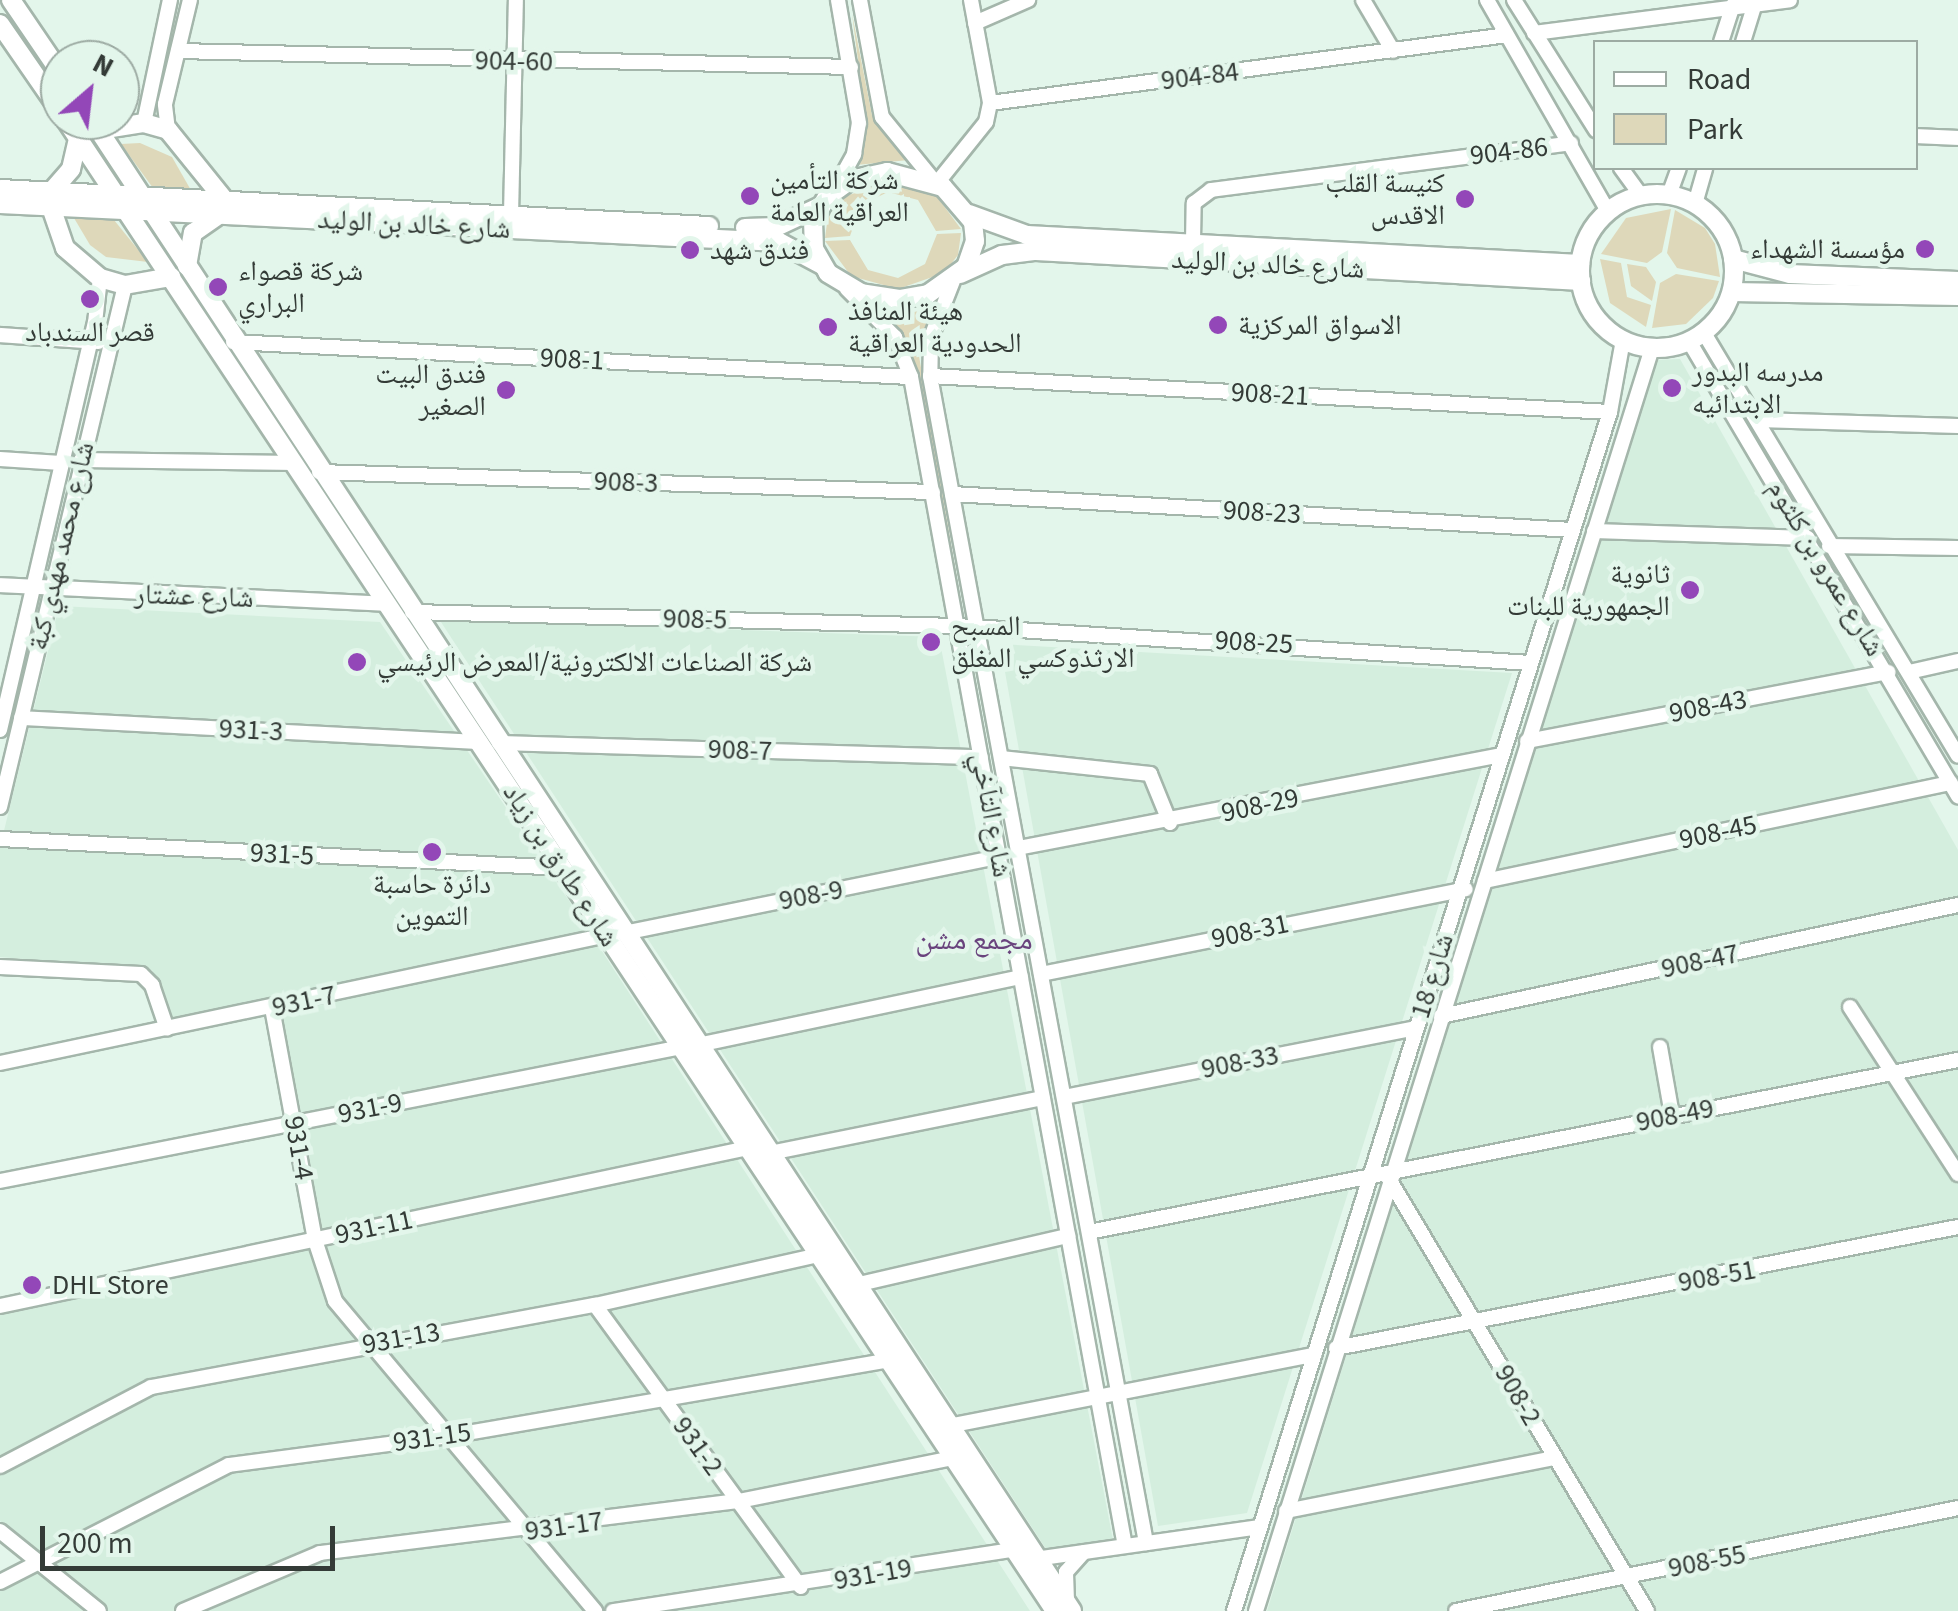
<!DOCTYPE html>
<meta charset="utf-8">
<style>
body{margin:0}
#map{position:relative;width:1958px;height:1611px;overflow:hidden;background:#e3f6eb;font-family:"Source Sans 3","Noto Naskh Arabic",sans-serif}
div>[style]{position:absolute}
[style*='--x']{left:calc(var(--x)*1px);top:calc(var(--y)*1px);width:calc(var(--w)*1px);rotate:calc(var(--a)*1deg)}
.built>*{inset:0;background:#d4eede}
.green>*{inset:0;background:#ded8ba}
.roads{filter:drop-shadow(2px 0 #a4b6ab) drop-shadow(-2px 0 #a4b6ab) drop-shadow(0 2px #a4b6ab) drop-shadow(0 -2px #a4b6ab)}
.minor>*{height:14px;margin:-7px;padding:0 7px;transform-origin:7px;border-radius:7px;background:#fff}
.major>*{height:18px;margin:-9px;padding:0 9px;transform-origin:9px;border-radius:9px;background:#fff}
.major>.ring{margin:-9px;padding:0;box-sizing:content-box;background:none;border:18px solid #fff;border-radius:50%}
.dots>*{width:28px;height:28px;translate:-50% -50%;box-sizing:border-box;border:5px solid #e3f6eb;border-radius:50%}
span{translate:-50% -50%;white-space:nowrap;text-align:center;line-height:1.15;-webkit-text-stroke:9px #e3f6eb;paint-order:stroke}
.street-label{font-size:28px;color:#343b37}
.poi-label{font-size:28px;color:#343b37}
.left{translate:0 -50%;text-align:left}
.right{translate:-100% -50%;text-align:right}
.neighbourhood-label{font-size:30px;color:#69437d}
.legend{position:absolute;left:1593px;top:40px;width:325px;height:130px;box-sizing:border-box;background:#e3f6eb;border:2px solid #9daba3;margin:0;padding:12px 18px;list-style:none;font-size:30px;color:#343b37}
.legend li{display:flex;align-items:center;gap:20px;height:50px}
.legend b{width:50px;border:2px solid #9daba3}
.north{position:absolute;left:40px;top:40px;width:100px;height:100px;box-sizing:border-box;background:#e3f6eb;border:2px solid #9daba3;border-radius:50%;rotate:28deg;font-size:28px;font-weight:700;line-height:40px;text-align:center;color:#343b37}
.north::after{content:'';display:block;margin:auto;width:35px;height:45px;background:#9347b8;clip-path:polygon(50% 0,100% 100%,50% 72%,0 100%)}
.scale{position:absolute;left:40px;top:1526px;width:295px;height:45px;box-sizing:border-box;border:5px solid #343b37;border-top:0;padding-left:12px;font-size:30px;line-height:35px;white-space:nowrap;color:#343b37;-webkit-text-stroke:8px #e3f6eb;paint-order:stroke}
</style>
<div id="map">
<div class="built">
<div style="clip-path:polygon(1680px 359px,1958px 850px,1958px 1611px,1267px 1611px,1655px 360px)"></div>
<div style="clip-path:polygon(59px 606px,380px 622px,589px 930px,171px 1021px,152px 970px,0 957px,0 847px)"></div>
<div style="clip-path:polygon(439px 619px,939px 637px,1113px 1540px,1048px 1552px)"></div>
<div style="clip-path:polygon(1000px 644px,1512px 673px,1247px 1513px,1158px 1526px)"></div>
<div style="clip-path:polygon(598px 945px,1030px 1611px,0 1611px,0 1588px,46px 1563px,0 1521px,0 1313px,325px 1246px,280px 1013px)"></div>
</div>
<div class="green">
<div style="clip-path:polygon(852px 14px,872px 115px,909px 160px,856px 165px,867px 129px)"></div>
<div style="clip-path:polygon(140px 143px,172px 157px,192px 192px,153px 188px,121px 144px)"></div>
<div style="clip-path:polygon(888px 182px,935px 194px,961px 229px,936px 231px,918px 200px,888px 192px,861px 205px,850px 236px,825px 238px,828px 216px,843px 197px)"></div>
<div style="clip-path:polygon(1671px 209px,1662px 252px,1647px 263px,1601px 254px,1626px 218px)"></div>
<div style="clip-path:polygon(1675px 210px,1705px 228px,1715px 244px,1720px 277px,1677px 268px,1667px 253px)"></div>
<div style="clip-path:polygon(74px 218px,114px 220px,148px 262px,106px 257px,90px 245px)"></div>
<div style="clip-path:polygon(961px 233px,958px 255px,944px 273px,898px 289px,851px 276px,825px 241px,850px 240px,868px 270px,898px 278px,925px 264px,937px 234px)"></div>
<div style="clip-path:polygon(1600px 259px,1621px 263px,1627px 297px,1651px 305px,1646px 327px,1610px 303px)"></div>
<div style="clip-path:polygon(1627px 264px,1646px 267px,1656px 282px,1652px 301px,1631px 286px)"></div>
<div style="clip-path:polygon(1676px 274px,1719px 281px,1713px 298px,1686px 324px,1652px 328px,1660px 283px)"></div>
<div style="clip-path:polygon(936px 308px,919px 356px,962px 608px,912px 358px,886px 317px)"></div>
</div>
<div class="roads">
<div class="minor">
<div style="--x:860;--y:0;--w:119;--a:79.4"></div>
<div style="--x:882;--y:117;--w:84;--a:50.8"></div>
<div style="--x:971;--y:0;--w:105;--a:79.5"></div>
<div style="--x:1363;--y:0;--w:59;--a:59.5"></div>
<div style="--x:1487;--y:0;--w:243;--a:60.2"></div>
<div style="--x:1514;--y:0;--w:154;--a:57.8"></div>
<div style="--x:975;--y:23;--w:58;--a:-23.5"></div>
<div style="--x:1534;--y:33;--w:258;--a:-7.3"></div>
<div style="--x:1721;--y:42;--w:39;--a:-72"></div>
<div style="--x:1743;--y:42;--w:44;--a:-72.8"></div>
<div style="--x:178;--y:51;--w:673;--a:1.36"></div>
<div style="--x:144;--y:123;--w:126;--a:-78.1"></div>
<div style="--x:168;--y:130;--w:26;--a:-97"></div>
<div style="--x:165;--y:104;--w:107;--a:-76.5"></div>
<div style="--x:1916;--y:136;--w:42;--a:2.7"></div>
<div style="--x:1621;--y:168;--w:34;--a:54"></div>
<div style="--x:937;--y:183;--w:78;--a:-51.2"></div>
<div style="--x:986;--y:122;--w:19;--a:-78"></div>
<div style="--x:990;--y:103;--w:521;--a:-7.49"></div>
<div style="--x:836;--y:187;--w:38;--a:-61"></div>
<div style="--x:854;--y:154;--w:31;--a:-81"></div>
<div style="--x:859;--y:123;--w:125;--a:-99.7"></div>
<div style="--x:1669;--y:195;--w:29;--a:-70"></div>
<div style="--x:1695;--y:204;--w:37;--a:-74"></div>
<div style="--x:511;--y:215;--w:215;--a:-88.7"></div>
<div style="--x:1193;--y:242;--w:39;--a:-89"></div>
<div style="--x:1194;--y:203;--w:21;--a:-37"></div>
<div style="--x:1211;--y:190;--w:363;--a:-7.4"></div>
<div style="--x:953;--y:281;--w:60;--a:111.4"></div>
<div style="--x:931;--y:337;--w:39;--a:91"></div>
<div style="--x:930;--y:376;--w:1187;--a:79.51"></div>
<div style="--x:847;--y:289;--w:68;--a:45"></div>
<div style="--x:895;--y:337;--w:43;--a:68.2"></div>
<div style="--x:911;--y:377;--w:1188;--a:79.63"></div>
<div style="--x:1704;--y:333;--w:493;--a:59"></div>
<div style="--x:0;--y:335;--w:99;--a:4"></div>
<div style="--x:1689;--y:341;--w:529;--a:59.41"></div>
<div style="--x:233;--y:342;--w:679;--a:2.96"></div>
<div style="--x:930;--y:376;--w:681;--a:3.03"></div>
<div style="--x:1758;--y:420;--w:200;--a:1.7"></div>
<div style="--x:0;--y:459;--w:61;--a:3.8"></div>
<div style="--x:81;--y:460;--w:214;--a:0.8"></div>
<div style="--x:319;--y:472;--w:614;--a:1.87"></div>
<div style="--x:952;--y:494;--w:621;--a:3.32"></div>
<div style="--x:1594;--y:531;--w:214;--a:1.9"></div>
<div style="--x:1829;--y:546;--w:129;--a:0.9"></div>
<div style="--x:0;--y:585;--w:388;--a:2.8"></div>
<div style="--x:412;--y:612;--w:545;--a:1.47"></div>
<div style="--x:957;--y:626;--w:574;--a:3.69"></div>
<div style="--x:1909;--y:672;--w:50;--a:-12.7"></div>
<div style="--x:21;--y:718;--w:460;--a:3"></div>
<div style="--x:0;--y:730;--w:418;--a:-76.9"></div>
<div style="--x:95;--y:323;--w:45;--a:-83.7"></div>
<div style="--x:1527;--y:741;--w:368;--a:-10.8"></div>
<div style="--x:499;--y:743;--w:482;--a:1.7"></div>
<div style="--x:1001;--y:758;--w:150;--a:6.1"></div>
<div style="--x:1150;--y:774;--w:53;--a:67.8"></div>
<div style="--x:0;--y:807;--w:537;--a:-76.53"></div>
<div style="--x:0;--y:839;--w:564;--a:2.95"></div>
<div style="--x:1018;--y:848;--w:493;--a:-10.9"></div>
<div style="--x:1485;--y:881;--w:476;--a:-11.9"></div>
<div style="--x:624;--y:933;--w:383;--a:-11.5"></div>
<div style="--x:0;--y:967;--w:141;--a:2.8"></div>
<div style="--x:141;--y:974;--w:16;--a:45"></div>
<div style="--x:152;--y:985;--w:46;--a:71.2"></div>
<div style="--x:1041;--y:974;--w:433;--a:-11.3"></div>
<div style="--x:1850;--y:1007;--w:199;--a:57.1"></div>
<div style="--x:272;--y:1008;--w:236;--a:79.5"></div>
<div style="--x:315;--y:1240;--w:64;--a:71.8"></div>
<div style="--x:335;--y:1301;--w:405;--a:50"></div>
<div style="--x:1441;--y:1016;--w:529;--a:-12.12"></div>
<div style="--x:698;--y:1045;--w:330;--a:-11.9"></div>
<div style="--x:1660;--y:1047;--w:69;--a:80"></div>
<div style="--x:0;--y:1063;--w:620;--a:-11.91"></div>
<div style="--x:1064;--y:1097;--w:359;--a:-11.1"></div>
<div style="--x:770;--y:1153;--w:278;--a:-11.4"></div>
<div style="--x:1389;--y:1179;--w:503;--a:59.15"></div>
<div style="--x:0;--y:1181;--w:694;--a:-11.13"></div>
<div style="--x:1089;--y:1232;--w:886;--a:-11.2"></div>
<div style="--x:855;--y:1285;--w:219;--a:-13"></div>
<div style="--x:595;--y:1305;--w:349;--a:53.9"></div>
<div style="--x:0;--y:1306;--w:765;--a:-11.93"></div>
<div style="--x:1336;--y:1348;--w:634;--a:-11.01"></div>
<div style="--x:948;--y:1426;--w:373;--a:-11"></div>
<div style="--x:0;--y:1466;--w:170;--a:-27.6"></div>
<div style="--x:151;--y:1387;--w:452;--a:-10.5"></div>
<div style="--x:595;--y:1305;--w:229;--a:-12.6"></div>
<div style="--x:1286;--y:1511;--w:272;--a:-11.2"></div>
<div style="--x:0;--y:1531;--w:127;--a:38.9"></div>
<div style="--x:1035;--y:1559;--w:227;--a:-8.1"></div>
<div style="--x:0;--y:1582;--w:257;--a:-27.1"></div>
<div style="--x:229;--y:1465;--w:223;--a:-7.5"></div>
<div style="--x:450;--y:1436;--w:445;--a:-9.8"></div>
<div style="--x:1067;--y:1601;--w:29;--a:-92"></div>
<div style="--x:1066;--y:1572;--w:27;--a:-48"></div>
<div style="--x:183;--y:1611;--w:149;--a:-22.9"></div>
<div style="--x:320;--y:1553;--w:422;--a:-7.1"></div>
<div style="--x:739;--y:1501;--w:218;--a:-11.4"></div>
<div style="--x:613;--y:1611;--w:405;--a:-8.7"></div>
<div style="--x:1234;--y:1611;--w:1257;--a:-72.59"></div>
<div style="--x:1610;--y:412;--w:73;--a:-79.8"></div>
<div style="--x:1256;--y:1611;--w:1324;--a:-72.59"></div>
<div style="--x:1456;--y:1611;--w:512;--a:-11.59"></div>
</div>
<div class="major">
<div style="--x:11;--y:0;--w:87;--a:55.8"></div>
<div style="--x:0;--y:24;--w:106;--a:55.4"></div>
<div style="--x:66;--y:120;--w:1789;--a:56.44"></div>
<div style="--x:92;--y:120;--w:1784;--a:56.68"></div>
<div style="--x:99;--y:130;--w:46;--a:-8.8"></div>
<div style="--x:144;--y:123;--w:25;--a:16"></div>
<div style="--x:168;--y:130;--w:86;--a:51.1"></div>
<div style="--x:887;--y:172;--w:58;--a:15"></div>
<div style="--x:943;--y:187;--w:46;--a:49.4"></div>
<div style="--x:973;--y:222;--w:19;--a:84"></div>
<div style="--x:975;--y:241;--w:28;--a:109"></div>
<div style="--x:966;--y:267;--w:47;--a:144.6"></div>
<div style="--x:928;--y:294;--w:29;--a:170"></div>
<div style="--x:899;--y:299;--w:38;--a:-171"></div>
<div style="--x:861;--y:293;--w:39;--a:-149"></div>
<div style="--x:828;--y:273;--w:28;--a:-120"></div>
<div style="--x:814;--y:249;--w:28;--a:-92"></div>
<div style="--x:813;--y:221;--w:28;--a:-60"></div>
<div style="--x:827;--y:197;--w:29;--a:-36"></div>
<div style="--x:850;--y:180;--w:38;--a:-12"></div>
<div style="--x:0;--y:189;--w:710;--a:2.99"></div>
<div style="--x:52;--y:191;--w:29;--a:-49"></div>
<div style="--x:71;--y:169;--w:27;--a:-77"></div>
<div class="ring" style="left:1580px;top:194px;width:136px;height:136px"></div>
<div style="--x:0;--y:204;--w:780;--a:2.79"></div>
<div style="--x:779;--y:242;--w:49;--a:28.1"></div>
<div style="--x:51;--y:207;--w:43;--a:71.1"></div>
<div style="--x:65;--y:248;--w:46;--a:40.6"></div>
<div style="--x:100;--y:278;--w:26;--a:16"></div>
<div style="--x:125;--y:285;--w:47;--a:-9.9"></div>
<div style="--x:969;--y:214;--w:62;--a:19.9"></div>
<div style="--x:1027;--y:235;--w:554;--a:3"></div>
<div style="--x:745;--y:228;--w:31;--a:-2"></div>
<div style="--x:776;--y:227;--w:47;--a:-24.9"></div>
<div style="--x:1733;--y:259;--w:59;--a:14.7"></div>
<div style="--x:1790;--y:274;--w:168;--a:2.4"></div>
<div style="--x:187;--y:266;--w:34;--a:-80"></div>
<div style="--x:193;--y:233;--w:28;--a:-35"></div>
<div style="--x:960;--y:274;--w:46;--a:-24.3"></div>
<div style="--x:1002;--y:255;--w:34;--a:-7"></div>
<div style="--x:1036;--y:251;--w:546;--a:3.15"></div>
<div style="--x:1732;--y:292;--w:226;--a:1"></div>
</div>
</div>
<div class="dots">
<div style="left:750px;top:196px;background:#9347b8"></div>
<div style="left:1465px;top:199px;background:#9347b8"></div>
<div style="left:1925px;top:249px;background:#9347b8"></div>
<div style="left:690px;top:250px;background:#9347b8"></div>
<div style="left:218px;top:287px;background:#9347b8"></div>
<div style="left:90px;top:299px;background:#9347b8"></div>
<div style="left:1218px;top:325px;background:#9347b8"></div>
<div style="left:828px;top:327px;background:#9347b8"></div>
<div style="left:1672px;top:388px;background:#9347b8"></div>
<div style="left:506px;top:390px;background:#9347b8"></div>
<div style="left:1690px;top:590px;background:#9347b8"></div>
<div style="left:931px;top:642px;background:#9347b8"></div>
<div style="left:357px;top:662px;background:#9347b8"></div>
<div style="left:432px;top:852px;background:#9347b8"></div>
<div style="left:32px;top:1285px;background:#9347b8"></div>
</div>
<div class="street-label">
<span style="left:514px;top:61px;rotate:1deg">904-60</span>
<span style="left:1200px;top:76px;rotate:-7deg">904-84</span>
<span style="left:1509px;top:151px;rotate:-7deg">904-86</span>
<span style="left:414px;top:224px;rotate:3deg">شارع خالد بن الوليد</span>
<span style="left:1268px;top:264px;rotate:3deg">شارع خالد بن الوليد</span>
<span style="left:572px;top:359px;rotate:3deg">908-1</span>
<span style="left:1270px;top:394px;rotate:3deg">908-21</span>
<span style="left:626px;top:482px;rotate:2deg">908-3</span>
<span style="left:1262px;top:512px;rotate:3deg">908-23</span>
<span style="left:61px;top:546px;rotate:-77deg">شارع محمد مهدي كبة</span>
<span style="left:1826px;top:568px;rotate:59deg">شارع عمرو بن كلثوم</span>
<span style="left:194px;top:596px;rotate:2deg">شارع عشتار</span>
<span style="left:695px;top:619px;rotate:1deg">908-5</span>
<span style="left:1254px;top:642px;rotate:3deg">908-25</span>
<span style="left:1708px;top:706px;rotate:-11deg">908-43</span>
<span style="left:251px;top:730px;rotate:3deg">931-3</span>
<span style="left:740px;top:750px;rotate:2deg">908-7</span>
<span style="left:1260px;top:805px;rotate:-12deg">908-29</span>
<span style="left:992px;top:815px;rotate:80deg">شارع التآخي</span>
<span style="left:1718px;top:832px;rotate:-12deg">908-45</span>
<span style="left:282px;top:854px;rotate:3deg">931-5</span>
<span style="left:561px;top:865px;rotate:57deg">شارع طارق بن زياد</span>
<span style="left:811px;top:895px;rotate:-11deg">908-9</span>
<span style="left:1250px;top:931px;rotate:-12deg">908-31</span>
<span style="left:1700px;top:961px;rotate:-12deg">908-47</span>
<span style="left:1432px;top:976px;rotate:-73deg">شارع 18</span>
<span style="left:304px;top:1001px;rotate:-12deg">931-7</span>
<span style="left:1240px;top:1062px;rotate:-11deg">908-33</span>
<span style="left:370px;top:1108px;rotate:-11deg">931-9</span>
<span style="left:1675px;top:1115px;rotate:-11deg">908-49</span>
<span style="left:299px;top:1148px;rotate:80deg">931-4</span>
<span style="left:374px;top:1227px;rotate:-12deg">931-11</span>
<span style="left:1717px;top:1276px;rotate:-10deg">908-51</span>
<span style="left:401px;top:1338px;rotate:-10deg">931-13</span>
<span style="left:1518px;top:1395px;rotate:60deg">908-2</span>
<span style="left:432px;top:1437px;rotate:-8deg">931-15</span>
<span style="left:698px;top:1446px;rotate:54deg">931-2</span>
<span style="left:564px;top:1526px;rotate:-8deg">931-17</span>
<span style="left:1707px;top:1561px;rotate:-11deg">908-55</span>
<span style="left:873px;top:1574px;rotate:-10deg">931-19</span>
</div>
<div class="poi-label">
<span class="left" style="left:770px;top:196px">شركة التأمين<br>العراقية العامة</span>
<span class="right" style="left:1445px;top:199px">كنيسة القلب<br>الاقدس</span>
<span class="right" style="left:1905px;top:249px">مؤسسة الشهداء</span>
<span class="left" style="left:710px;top:250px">فندق شهد</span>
<span class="left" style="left:238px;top:287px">شركة قصواء<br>البراري</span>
<span class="left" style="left:848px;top:327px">هيئة المنافذ<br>الحدودية العراقية</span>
<span class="left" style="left:1238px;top:325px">الاسواق المركزية</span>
<span style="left:90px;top:332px">قصر السندباد</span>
<span class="left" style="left:1692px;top:388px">مدرسه البدور<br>الابتدائيه</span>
<span class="right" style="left:486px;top:390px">فندق البيت<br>الصغير</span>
<span class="right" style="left:1670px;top:590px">ثانوية<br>الجمهورية للبنات</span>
<span class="left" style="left:951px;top:642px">المسبح<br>الارثذوكسي المغلق</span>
<span class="left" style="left:377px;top:662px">شركة الصناعات الالكترونية/المعرض الرئيسي</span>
<span style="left:432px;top:900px">دائرة حاسبة<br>التموين</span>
<span class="left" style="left:52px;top:1285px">DHL Store</span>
</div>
<div class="neighbourhood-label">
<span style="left:974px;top:940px">مجمع مشن</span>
</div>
<ul class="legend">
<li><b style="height:12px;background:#fff"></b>Road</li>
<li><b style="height:28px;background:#ded8ba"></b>Park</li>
</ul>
<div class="north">N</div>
<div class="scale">200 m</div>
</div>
